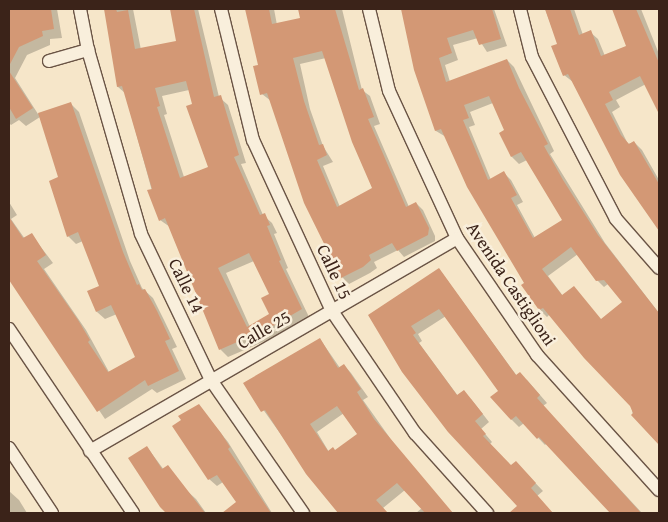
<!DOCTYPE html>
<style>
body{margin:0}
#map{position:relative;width:668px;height:522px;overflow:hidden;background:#f6e6c9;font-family:"Gentium Book Plus",serif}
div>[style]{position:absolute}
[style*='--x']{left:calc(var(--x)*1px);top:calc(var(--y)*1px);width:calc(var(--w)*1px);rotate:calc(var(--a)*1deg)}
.shadow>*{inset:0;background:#0003}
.building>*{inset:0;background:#d39875}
.roads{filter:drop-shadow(1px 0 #6a5445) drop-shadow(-1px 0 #6a5445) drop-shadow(0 1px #6a5445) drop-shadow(0 -1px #6a5445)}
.street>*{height:12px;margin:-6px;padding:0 6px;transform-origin:6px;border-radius:6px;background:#f9efdc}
span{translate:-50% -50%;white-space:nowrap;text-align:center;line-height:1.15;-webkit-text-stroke:5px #f9efdc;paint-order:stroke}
.street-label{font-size:18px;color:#3b2319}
.frame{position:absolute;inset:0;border:10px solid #3b2319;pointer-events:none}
</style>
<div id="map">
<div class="shadow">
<div style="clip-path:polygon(9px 9px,57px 9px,62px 38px,50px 39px,50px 45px,27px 55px,15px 78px,38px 114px,71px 104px,79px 112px,130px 261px,142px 288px,153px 298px,164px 320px,177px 347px,172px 349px,186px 379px,157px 393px,152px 389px,105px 419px,9px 277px,9px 202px,17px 215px,11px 219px,25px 239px,31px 234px,53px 263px,44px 269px,86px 330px,109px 372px,137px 358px,117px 314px,105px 319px,97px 312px,101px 286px,83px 241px,76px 244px,68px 236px,60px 178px,40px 117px,26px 126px,19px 120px,11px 125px,9px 123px,9px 37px,12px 38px)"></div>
<div style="clip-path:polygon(evenodd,105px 9px,133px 9px,141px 50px,178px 42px,172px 9px,198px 9px,219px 97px,228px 105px,246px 163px,241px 164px,263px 215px,272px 223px,277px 233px,274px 234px,288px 268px,286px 269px,309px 317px,279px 335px,228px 357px,220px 349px,170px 227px,160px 220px,125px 93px,118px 87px,105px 9px,189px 90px,210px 167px,184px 177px,164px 115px,167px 114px,162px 96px,189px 90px,105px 9px,254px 261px,270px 294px,271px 315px,250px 327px,226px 273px,254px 261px)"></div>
<div style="clip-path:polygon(evenodd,247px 9px,274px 9px,277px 25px,301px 19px,299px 9px,342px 9px,362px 90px,370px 96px,380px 124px,374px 126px,409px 207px,416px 203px,423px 210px,435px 236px,435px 241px,404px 257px,398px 250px,374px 262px,377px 268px,370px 273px,349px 284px,342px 277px,271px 101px,262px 94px,259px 66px,247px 9px,326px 58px,374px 188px,340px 207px,323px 166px,333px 162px,323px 146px,310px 109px,300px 64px,326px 58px)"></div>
<div style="clip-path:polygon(evenodd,403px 9px,494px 9px,507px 46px,487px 52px,478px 38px,453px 45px,458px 60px,445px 65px,450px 82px,507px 60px,514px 67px,554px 151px,550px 154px,605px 243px,659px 313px,659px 443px,633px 415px,631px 405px,550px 314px,547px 317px,540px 310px,523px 285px,525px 284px,446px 137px,436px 131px,417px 70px,403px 9px,493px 103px,506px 131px,501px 133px,512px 157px,519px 164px,527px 160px,564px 220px,535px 238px,517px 205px,523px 202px,511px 180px,504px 173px,491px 180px,469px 127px,475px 125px,470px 112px,493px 103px,403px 9px,578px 254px,597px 280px,604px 287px,608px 284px,624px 302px,602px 320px,563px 296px,548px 276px,578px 254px)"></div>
<div style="clip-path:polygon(545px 9px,574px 9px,583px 35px,590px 32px,598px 39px,605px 56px,628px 47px,614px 9px,641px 9px,659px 54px,659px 110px,646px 84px,616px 100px,620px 107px,612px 112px,628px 144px,634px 142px,642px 150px,659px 180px,659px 229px,621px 174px,573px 82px,564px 75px,558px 44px)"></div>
<div style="clip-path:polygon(439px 269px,517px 376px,527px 380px,547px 403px,543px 406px,642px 513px,612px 513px,547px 443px,545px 445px,524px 423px,519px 427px,512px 420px,492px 397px,499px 391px,446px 316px,418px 334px,422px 341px,419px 343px,458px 396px,471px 399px,489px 422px,481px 429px,492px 442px,490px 444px,511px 467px,523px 470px,543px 491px,537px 496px,552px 513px,525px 513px,449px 431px,369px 315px)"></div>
<div style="clip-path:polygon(evenodd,320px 339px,340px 368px,344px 365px,351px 373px,368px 397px,363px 400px,402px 455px,452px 513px,416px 513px,422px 508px,405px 490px,383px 508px,387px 513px,339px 513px,324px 495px,245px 384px,320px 339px,344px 413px,359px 434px,336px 452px,329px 452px,317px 432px,344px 413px)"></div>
<div style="clip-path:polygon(199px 406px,228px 442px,272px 513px,224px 513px,238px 503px,223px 482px,217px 486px,209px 479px)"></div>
<div style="clip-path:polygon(147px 447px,164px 470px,196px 499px,206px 513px,166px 513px,130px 458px)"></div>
<div style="clip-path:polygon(9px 491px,19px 500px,27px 513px,9px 513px)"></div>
</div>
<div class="building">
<div style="clip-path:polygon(9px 9px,51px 9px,54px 29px,42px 31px,43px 36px,19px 47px,9px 66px)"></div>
<div style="clip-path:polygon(evenodd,104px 9px,116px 9px,117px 12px,128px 10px,135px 49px,176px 41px,170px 9px,194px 9px,214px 97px,221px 95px,239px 155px,234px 157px,260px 215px,265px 213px,270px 225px,267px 226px,281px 260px,279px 261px,302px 309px,271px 327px,219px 350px,165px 218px,159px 221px,147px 190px,152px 189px,122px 86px,117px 87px,104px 9px,186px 81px,192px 104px,186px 106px,208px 167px,180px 178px,157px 107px,160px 106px,155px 88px,186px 81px,104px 9px,249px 253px,269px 294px,261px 298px,269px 314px,247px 327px,218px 268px,249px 253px)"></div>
<div style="clip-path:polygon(evenodd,245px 9px,269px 9px,272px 24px,300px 18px,298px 9px,335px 9px,359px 90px,363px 88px,374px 117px,368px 119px,406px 207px,416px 202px,429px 228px,428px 235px,397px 251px,392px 243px,369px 255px,371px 260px,363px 267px,341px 278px,304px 203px,267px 93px,260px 95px,253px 66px,258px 65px,245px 9px,322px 51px,352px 142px,372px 188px,337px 207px,317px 160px,327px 155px,323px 144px,319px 145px,304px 101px,293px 58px,322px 51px)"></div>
<div style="clip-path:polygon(evenodd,401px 9px,492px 9px,501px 39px,479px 45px,473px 30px,447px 38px,452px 53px,439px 58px,446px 82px,507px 59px,519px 88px,548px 144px,544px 146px,563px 180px,598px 235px,659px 313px,659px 445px,631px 415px,633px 413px,630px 406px,584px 358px,543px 308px,539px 310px,521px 285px,524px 283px,467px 187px,441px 129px,435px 131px,414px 70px,401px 9px,489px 96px,504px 130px,499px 133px,511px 157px,521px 152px,562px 220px,533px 238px,511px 198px,517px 195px,504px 171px,488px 180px,463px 120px,469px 118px,464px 105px,489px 96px,401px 9px,571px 247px,596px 281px,604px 280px,622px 302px,601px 319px,574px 286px,562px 295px,542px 269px,571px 247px)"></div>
<div style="clip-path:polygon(545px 9px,570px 9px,579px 35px,591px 30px,601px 56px,626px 46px,612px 9px,636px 9px,659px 63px,659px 114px,640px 76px,609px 92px,613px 100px,605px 104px,621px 135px,629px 144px,634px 141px,659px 184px,659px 231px,620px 175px,568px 74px,563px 76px,551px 46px,557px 44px)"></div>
<div style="clip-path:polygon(9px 71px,33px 108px,16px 119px,9px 107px)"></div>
<div style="clip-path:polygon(71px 102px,123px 252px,137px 285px,139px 284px,142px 290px,145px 289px,157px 311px,170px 339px,165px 341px,179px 371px,148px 386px,145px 380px,97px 412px,9px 280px,9px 217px,23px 238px,32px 233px,46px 255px,37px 261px,78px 320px,90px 340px,88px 342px,108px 372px,135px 357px,111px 305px,96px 312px,87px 291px,99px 286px,78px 232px,67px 237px,49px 181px,58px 177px,38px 113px)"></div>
<div style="clip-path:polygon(439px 268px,516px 375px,520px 372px,540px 395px,537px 398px,641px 513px,610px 513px,539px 437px,537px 439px,516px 416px,511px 420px,490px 397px,498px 391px,439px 309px,411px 326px,416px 333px,413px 335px,457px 395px,464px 390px,483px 414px,475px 421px,486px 434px,483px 436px,511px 465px,516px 461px,536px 483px,531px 488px,553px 513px,509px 513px,517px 506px,448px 432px,402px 372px,368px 315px)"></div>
<div style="clip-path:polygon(evenodd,320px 338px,338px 368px,344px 364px,361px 389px,357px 392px,374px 419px,453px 513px,425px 513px,397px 483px,376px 500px,388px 513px,338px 513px,306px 474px,265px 410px,261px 412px,243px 383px,320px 338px,337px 406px,357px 434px,335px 450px,333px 447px,328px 451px,310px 424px,337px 406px)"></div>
<div style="clip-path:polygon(199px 404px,221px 433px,230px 447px,228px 449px,271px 513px,222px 513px,236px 502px,217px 475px,208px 480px,172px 426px,181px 420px,178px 416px)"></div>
<div style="clip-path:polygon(147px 446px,162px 469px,168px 465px,205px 513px,166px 513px,160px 507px,128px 458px)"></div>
</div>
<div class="roads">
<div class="street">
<div style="--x:80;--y:9;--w:42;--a:79"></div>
<div style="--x:88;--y:50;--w:191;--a:73.9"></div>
<div style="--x:141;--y:234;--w:162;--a:64.4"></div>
<div style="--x:211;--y:380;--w:162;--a:55.3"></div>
<div style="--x:221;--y:9;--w:135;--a:76.3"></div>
<div style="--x:253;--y:140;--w:188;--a:65.2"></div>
<div style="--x:332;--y:311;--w:148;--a:55.8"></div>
<div style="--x:415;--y:433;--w:108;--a:48"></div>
<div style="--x:369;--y:9;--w:84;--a:76.3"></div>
<div style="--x:389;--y:91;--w:162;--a:65.2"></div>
<div style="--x:457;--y:238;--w:142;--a:55.6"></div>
<div style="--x:537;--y:355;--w:182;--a:47.9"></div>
<div style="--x:520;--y:9;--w:49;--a:76"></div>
<div style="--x:532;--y:57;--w:182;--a:62.6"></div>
<div style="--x:616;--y:219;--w:65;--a:48.7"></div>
<div style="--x:49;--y:61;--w:41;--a:-15.8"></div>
<div style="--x:9;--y:329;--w:222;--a:56"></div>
<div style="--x:9;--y:448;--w:78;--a:56.5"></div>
<div style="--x:90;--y:451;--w:424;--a:-30.1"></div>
</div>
</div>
<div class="street-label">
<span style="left:334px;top:272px;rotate:65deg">Calle 15</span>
<span style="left:511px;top:284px;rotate:56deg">Avenida Castiglioni</span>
<span style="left:186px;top:286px;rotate:64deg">Calle 14</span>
<span style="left:264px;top:330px;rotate:-30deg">Calle 25</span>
</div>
<div class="frame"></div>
</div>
